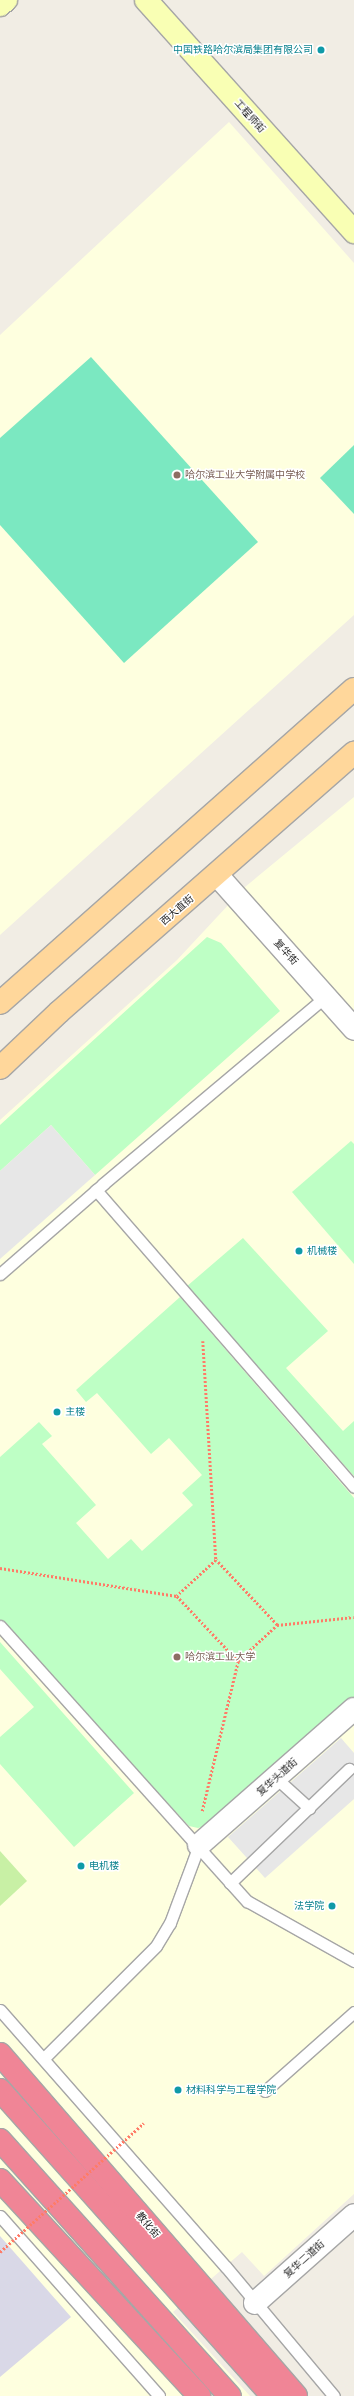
<!DOCTYPE html>
<meta charset="utf-8">
<style>
body{margin:0}
#map{position:relative;width:354px;height:2396px;overflow:hidden;background:#f1ede4;font-family:"Archivo Narrow","Noto Sans SC",sans-serif}
div>[style]{position:absolute}
[style*='--x']{left:calc(var(--x)*1px);top:calc(var(--y)*1px);width:calc(var(--w)*1px);rotate:calc(var(--a)*1deg)}
.education>*{inset:0;background:#feffdf}
.grass>*{inset:0;background:#c8f0a5}
.park>*{inset:0;background:#beffc5}
.pitch>*{inset:0;background:#7be8c1}
.parking>*{inset:0;background:#e7e7e7}
.plaza>*{inset:0;background:#d9d8e7}
.path>*{height:2.5px;margin-top:-1.25px;transform-origin:0;background:repeating-linear-gradient(90deg,#ff7b67 0 2px,transparent 0 4px)}
.roads{filter:drop-shadow(1px 0 #a6a6a6) drop-shadow(-1px 0 #a6a6a6) drop-shadow(0 1px #a6a6a6) drop-shadow(0 -1px #a6a6a6)}
.lane>*{height:11px;margin:-5.5px;padding:0 5.5px;transform-origin:5.5px;border-radius:5.5px;background:#fff}
.street>*{height:22px;margin:-11px;padding:0 11px;transform-origin:11px;border-radius:11px;background:#fff}
.secondary>*{height:22px;margin:-11px;padding:0 11px;transform-origin:11px;border-radius:11px;background:#f9ffb4}
.primary>*{height:22px;margin:-11px;padding:0 11px;transform-origin:11px;border-radius:11px;background:#ffd79b}
.highway>*{height:22px;margin:-11px;padding:0 11px;transform-origin:11px;border-radius:11px;background:#f08596}
.path-bridge>*{height:2.5px;margin-top:-1.25px;transform-origin:0;background:repeating-linear-gradient(90deg,#ff7b67 0 2px,transparent 0 4px)}
.dots>*{width:11px;height:11px;translate:-50% -50%;box-sizing:border-box;border:2px solid #fff;border-radius:50%}
span{translate:-50% -50%;white-space:nowrap;text-align:center;line-height:1.15;-webkit-text-stroke:3px #fff;paint-order:stroke}
.culture-label{font-size:10px;color:#0d838f}
.right{translate:-100% -50%;text-align:right}
.left{translate:0 -50%;text-align:left}
.street-label{font-size:10px;color:#1f1f1f}
.education-label{font-size:10px;color:#785e54}
</style>
<div id="map">
<div class="education">
<div style="clip-path:polygon(229px 122px,354px 263px,354px 615px,0 935px,0 335px)"></div>
<div style="clip-path:polygon(354px 797px,354px 2194px,264px 2276px,242px 2252px,173px 2312px,250px 2396px,0 2396px,0 1120px,177px 960px,245px 887px)"></div>
</div>
<div class="grass">
<div style="clip-path:polygon(0 1851px,27px 1881px,0 1906px)"></div>
</div>
<div class="park">
<div style="clip-path:polygon(207px 937px,221px 943px,280px 1011px,95px 1175px,51px 1125px,0 1171px,0 1125px)"></div>
<div style="clip-path:polygon(351px 1141px,354px 1144px,354px 1264px,292px 1192px)"></div>
<div style="clip-path:polygon(243px 1238px,328px 1331px,286px 1368px,343px 1431px,354px 1421px,354px 1476px,186px 1287px)"></div>
<div style="clip-path:polygon(180px 1297px,354px 1498px,354px 1698px,208px 1825px,198px 1828px,189px 1826px,0 1622px,0 1457px,39px 1422px,52px 1436px,42px 1444px,96px 1505px,76px 1523px,108px 1559px,131px 1539px,142px 1551px,193px 1505px,182px 1493px,202px 1475px,169px 1438px,151px 1454px,97px 1393px,86px 1402px,76px 1390px)"></div>
<div style="clip-path:polygon(0 1642px,134px 1793px,74px 1847px,0 1764px,0 1737px,34px 1707px,0 1669px)"></div>
</div>
<div class="pitch">
<div style="clip-path:polygon(91px 357px,258px 542px,124px 663px,0 525px,0 438px)"></div>
<div style="clip-path:polygon(354px 445px,354px 514px,320px 478px)"></div>
</div>
<div class="parking">
<div style="clip-path:polygon(51px 1125px,95px 1175px,0 1259px,0 1171px)"></div>
<div style="clip-path:polygon(341px 1738px,354px 1753px,354px 1799px,265px 1878px,228px 1837px)"></div>
</div>
<div class="plaza">
<div style="clip-path:polygon(0 2236px,71px 2317px,0 2377px)"></div>
</div>
<div class="path">
<div style="--x:203;--y:1341;--w:219;--a:86.6"></div>
<div style="--x:0;--y:1568;--w:179;--a:9"></div>
<div style="--x:177;--y:1596;--w:89;--a:46.8"></div>
<div style="--x:238;--y:1661;--w:53;--a:-42.7"></div>
<div style="--x:277;--y:1625;--w:89;--a:-133.2"></div>
<div style="--x:216;--y:1560;--w:53;--a:137.3"></div>
<div style="--x:277;--y:1625;--w:77;--a:-5.9"></div>
<div style="--x:202;--y:1811;--w:154;--a:-76.5"></div>
</div>
<div class="roads">
<div class="lane">
<div style="--x:96;--y:1190;--w:393;--a:49"></div>
<div style="--x:0;--y:1274;--w:137;--a:-41.1"></div>
<div style="--x:103;--y:1184;--w:290;--a:-40.1"></div>
<div style="--x:0;--y:1626;--w:370;--a:48.1"></div>
<div style="--x:247;--y:1901;--w:123;--a:29.3"></div>
<div style="--x:276;--y:1778;--w:45;--a:42.3"></div>
<div style="--x:230;--y:1883;--w:165;--a:-43.8"></div>
<div style="--x:0;--y:2010;--w:342;--a:48.7"></div>
<div style="--x:226;--y:2267;--w:168;--a:50.1"></div>
<div style="--x:44;--y:2058;--w:158;--a:-45"></div>
<div style="--x:156;--y:1946;--w:27;--a:-59"></div>
<div style="--x:170;--y:1923;--w:83;--a:-69.6"></div>
<div style="--x:265;--y:2091;--w:119;--a:-41.6"></div>
<div style="--x:0;--y:2216;--w:240;--a:48.5"></div>
</div>
<div class="street">
<div style="--x:217;--y:875;--w:206;--a:48.3"></div>
<div style="--x:199;--y:1845;--w:206;--a:-41.3"></div>
<div style="--x:255;--y:2303;--w:132;--a:-41.6"></div>
</div>
<div class="secondary">
<div style="--x:146;--y:0;--w:312;--a:48.1"></div>
<div style="--x:0;--y:5;--w:8;--a:-40"></div>
</div>
<div class="primary">
<div style="--x:0;--y:1003;--w:473;--a:-41.6"></div>
<div style="--x:0;--y:1068;--w:81;--a:-43.5"></div>
<div style="--x:59;--y:1012;--w:393;--a:-41.3"></div>
</div>
<div class="highway">
<div style="--x:0;--y:2054;--w:452;--a:49.1"></div>
<div style="--x:0;--y:2090;--w:410;--a:48.3"></div>
<div style="--x:0;--y:2140;--w:344;--a:48.1"></div>
<div style="--x:0;--y:2180;--w:294;--a:47.3"></div>
</div>
</div>
<div class="path-bridge">
<div style="--x:0;--y:2252;--w:193;--a:-41.9"></div>
</div>
<div class="dots">
<div style="left:321px;top:50px;background:#0f9aa8"></div>
<div style="left:177px;top:475px;background:#8d6e63"></div>
<div style="left:299px;top:1251px;background:#0f9aa8"></div>
<div style="left:57px;top:1412px;background:#0f9aa8"></div>
<div style="left:177px;top:1657px;background:#8d6e63"></div>
<div style="left:81px;top:1866px;background:#0f9aa8"></div>
<div style="left:332px;top:1906px;background:#0f9aa8"></div>
<div style="left:178px;top:2090px;background:#0f9aa8"></div>
</div>
<div class="culture-label">
<span class="right" style="left:313px;top:50px">中国铁路哈尔滨局集团有限公司</span>
<span class="left" style="left:307px;top:1251px">机械楼</span>
<span class="left" style="left:65px;top:1412px">主楼</span>
<span class="left" style="left:89px;top:1866px">电机楼</span>
<span class="right" style="left:324px;top:1906px">法学院</span>
<span class="left" style="left:186px;top:2090px">材料科学与工程学院</span>
</div>
<div class="street-label">
<span style="left:250px;top:116px;rotate:48deg">工程师街</span>
<span style="left:177px;top:910px;rotate:-41deg">西大直街</span>
<span style="left:286px;top:952px;rotate:48deg">复华街</span>
<span style="left:277px;top:1777px;rotate:-42deg">复华头道街</span>
<span style="left:148px;top:2225px;rotate:49deg">教化街</span>
<span style="left:304px;top:2259px;rotate:-42deg">复华二道街</span>
</div>
<div class="education-label">
<span class="left" style="left:185px;top:475px">哈尔滨工业大学附属中学校</span>
<span class="left" style="left:185px;top:1657px">哈尔滨工业大学</span>
</div>
</div>
